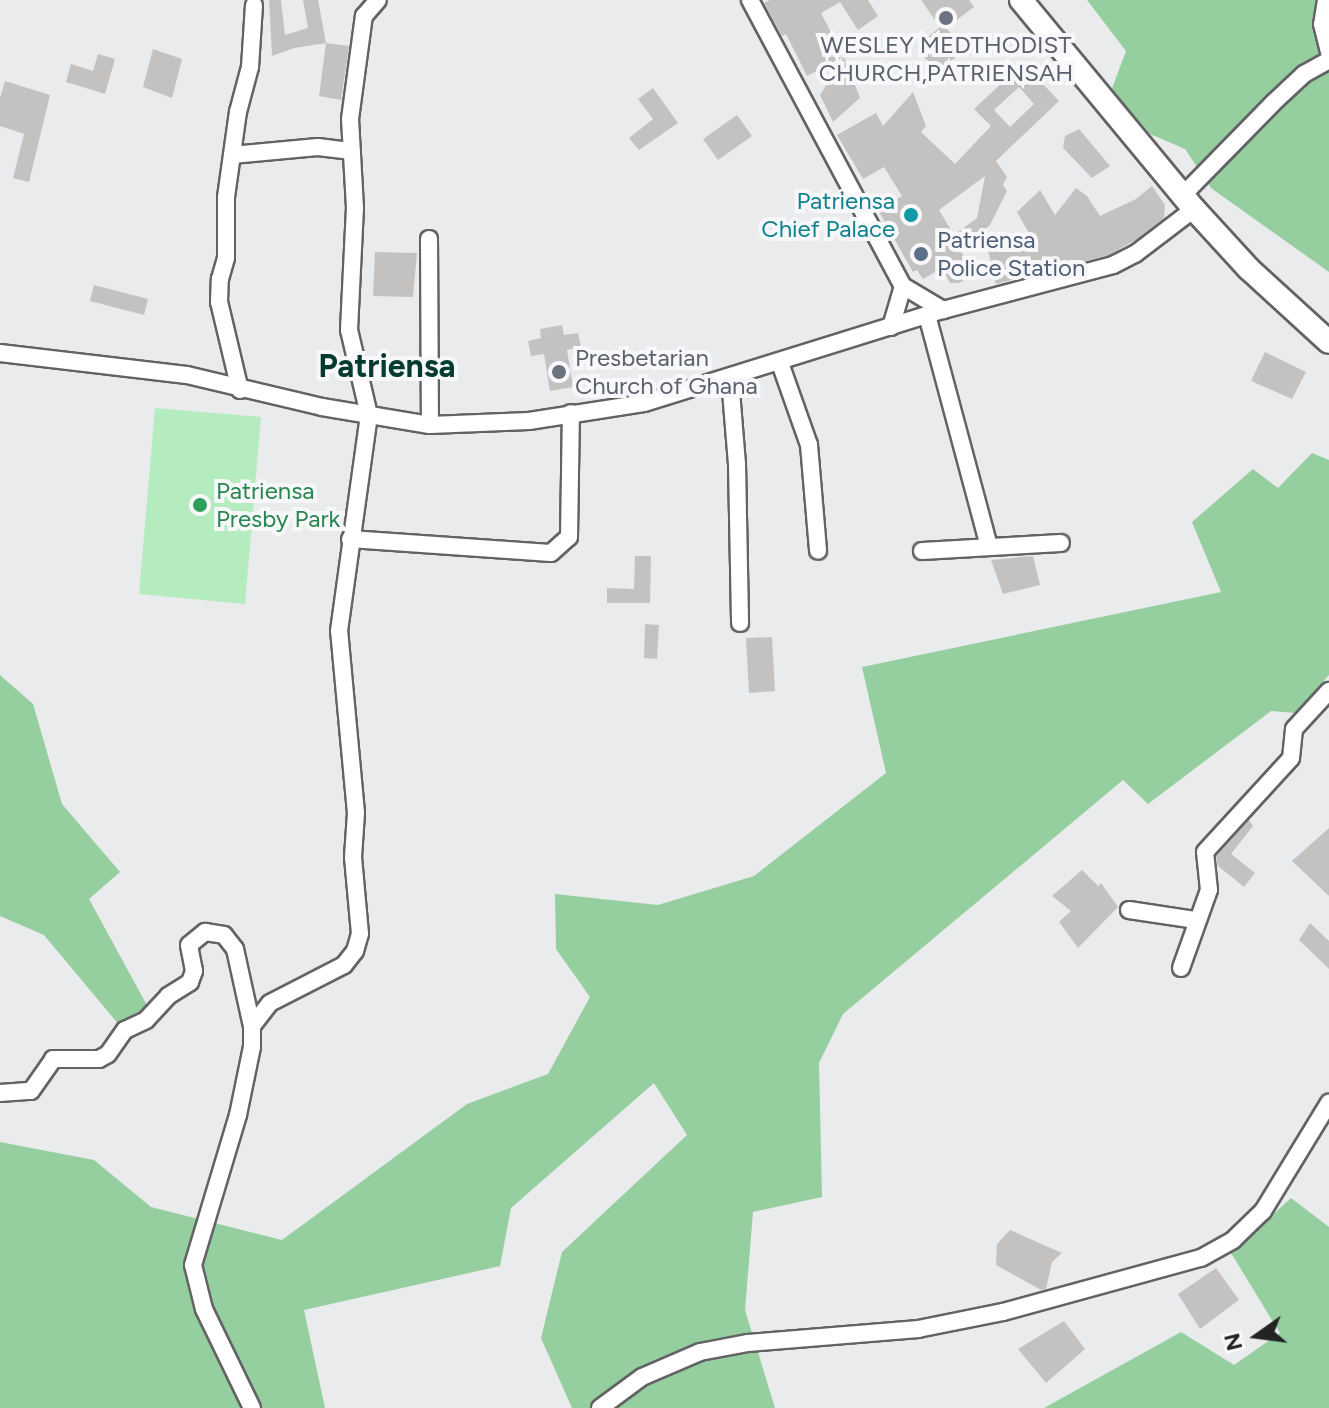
<!DOCTYPE html>
<style>
body{margin:0}
#map{position:relative;width:1329px;height:1408px;overflow:hidden;background:#eaebed;font-family:Figtree,sans-serif}
div>[style]{position:absolute}
[style*='--x']{left:calc(var(--x)*1px);top:calc(var(--y)*1px);width:calc(var(--w)*1px);rotate:calc(var(--a)*1deg)}
.green>*{inset:0;background:#b5ecbf}
.forest>*{inset:0;background:#95ce9f}
.building>*{inset:0;background:#c4c2c1}
.roads{filter:drop-shadow(2px 0 #636365) drop-shadow(-2px 0 #636365) drop-shadow(0 2px #636365) drop-shadow(0 -2px #636365)}
.street>*{height:16px;margin:-8px;padding:0 8px;transform-origin:8px;border-radius:8px;background:#fff}
.secondary>*{height:22px;margin:-11px;padding:0 11px;transform-origin:11px;border-radius:11px;background:#fff}
.dots>*{width:22px;height:22px;translate:-50% -50%;box-sizing:border-box;border:4px solid #f8f8fa;border-radius:50%}
span{translate:-50% -50%;white-space:nowrap;text-align:center;line-height:1.15;-webkit-text-stroke:8px #f8f8fa;paint-order:stroke}
.worship-label{font-size:24px;color:#5b616d}
.left{translate:0 -50%;text-align:left}
.culture-label{font-size:24px;color:#0d838f}
.right{translate:-100% -50%;text-align:right}
.service-label{font-size:24px;color:#4e5e75}
.leisure-label{font-size:24px;color:#27864d}
.district-label{font-size:32px;color:#033c2f;font-weight:700}
.north{position:absolute;left:1217px;top:1296px;width:80px;height:80px;-webkit-text-stroke:6px #f8f8fa;paint-order:stroke;rotate:256deg;font-size:22px;font-weight:700;line-height:32px;text-align:center;color:#232324}
.north::after{content:'';display:block;margin:auto;width:28px;height:36px;background:#232324;clip-path:polygon(50% 0,100% 100%,50% 72%,0 100%)}
</style>
<div id="map">
<div class="green">
<div style="clip-path:polygon(155px 408px,261px 417px,245px 604px,139px 594px)"></div>
</div>
<div class="forest">
<div style="clip-path:polygon(1087px 0,1329px 0,1329px 272px,1211px 188px,1185px 149px,1150px 134px,1111px 91px,1126px 51px)"></div>
<div style="clip-path:polygon(1312px 453px,1329px 460px,1329px 675px,1296px 713px,1271px 711px,1148px 804px,1123px 780px,843px 1014px,819px 1063px,822px 1197px,753px 1212px,745px 1310px,775px 1408px,572px 1408px,541px 1338px,562px 1252px,687px 1135px,654px 1083px,511px 1208px,500px 1266px,304px 1310px,325px 1408px,0 1408px,0 1142px,94px 1160px,151px 1207px,282px 1240px,467px 1104px,548px 1074px,590px 997px,556px 949px,555px 894px,658px 905px,754px 876px,886px 773px,862px 667px,1221px 592px,1192px 522px,1253px 469px,1278px 488px)"></div>
<div style="clip-path:polygon(0 675px,33px 704px,62px 804px,120px 872px,89px 899px,149px 1009px,120px 1026px,44px 935px,0 916px)"></div>
<div style="clip-path:polygon(1291px 1198px,1329px 1227px,1329px 1408px,1044px 1408px,1181px 1332px,1234px 1365px,1280px 1333px,1231px 1253px)"></div>
</div>
<div class="building">
<div style="clip-path:polygon(269px 0,281px 0,285px 35px,308px 28px,303px 0,318px 0,326px 43px,294px 48px,272px 56px)"></div>
<div style="clip-path:polygon(770px 0,868px 0,878px 16px,858px 30px,840px 2px,821px 13px,837px 44px,832px 47px,838px 46px,843px 57px,807px 76px,786px 34px,782px 36px,764px 3px)"></div>
<div style="clip-path:polygon(921px 0,969px 0,974px 7px,946px 28px,967px 50px,937px 70px,924px 57px,928px 49px,922px 42px,940px 27px)"></div>
<div style="clip-path:polygon(326px 43px,349px 46px,341px 100px,319px 96px)"></div>
<div style="clip-path:polygon(153px 49px,182px 59px,172px 98px,143px 87px)"></div>
<div style="clip-path:polygon(98px 54px,115px 59px,105px 94px,66px 82px,71px 64px,93px 71px)"></div>
<div style="clip-path:polygon(844px 57px,860px 98px,833px 122px,820px 95px)"></div>
<div style="clip-path:polygon(evenodd,1023px 63px,1059px 101px,996px 161px,1007px 177px,1003px 185px,1007px 191px,990px 225px,960px 250px,974px 274px,959px 283px,950px 283px,942px 268px,923px 279px,917px 270px,913px 272px,878px 210px,902px 196px,884px 167px,863px 179px,837px 135px,876px 113px,883px 126px,913px 92px,926px 126px,921px 132px,955px 164px,991px 126px,974px 109px,1023px 63px,1019px 87px,1034px 104px,1010px 127px,994px 110px,1019px 87px,1023px 63px,985px 176px,977px 218px,954px 235px,939px 210px,985px 176px)"></div>
<div style="clip-path:polygon(5px 81px,50px 95px,29px 182px,13px 178px,24px 134px,0 126px,0 98px)"></div>
<div style="clip-path:polygon(653px 88px,678px 123px,639px 150px,629px 138px,653px 119px,638px 99px)"></div>
<div style="clip-path:polygon(737px 115px,752px 136px,718px 160px,703px 139px)"></div>
<div style="clip-path:polygon(1079px 129px,1110px 166px,1092px 178px,1063px 148px,1065px 136px)"></div>
<div style="clip-path:polygon(1152px 186px,1165px 205px,1164px 218px,1137px 239px,1109px 255px,996px 284px,987px 246px,1030px 235px,1017px 212px,1040px 190px,1055px 215px,1076px 188px,1087px 196px,1100px 216px,1136px 199px)"></div>
<div style="clip-path:polygon(375px 252px,417px 253px,413px 297px,373px 296px)"></div>
<div style="clip-path:polygon(94px 285px,148px 299px,144px 315px,90px 301px)"></div>
<div style="clip-path:polygon(562px 325px,564px 335px,578px 333px,581px 347px,567px 350px,573px 387px,550px 391px,544px 354px,531px 356px,528px 341px,541px 338px,540px 329px)"></div>
<div style="clip-path:polygon(1265px 352px,1306px 372px,1292px 399px,1251px 381px)"></div>
<div style="clip-path:polygon(635px 556px,651px 556px,650px 603px,607px 603px,607px 588px,634px 589px)"></div>
<div style="clip-path:polygon(1033px 556px,1040px 585px,1003px 594px,991px 560px)"></div>
<div style="clip-path:polygon(645px 624px,659px 625px,657px 659px,644px 658px)"></div>
<div style="clip-path:polygon(772px 637px,775px 691px,749px 693px,746px 638px)"></div>
<div style="clip-path:polygon(1249px 820px,1253px 826px,1231px 854px,1255px 873px,1244px 887px,1218px 866px,1216px 856px)"></div>
<div style="clip-path:polygon(1329px 828px,1329px 896px,1292px 861px)"></div>
<div style="clip-path:polygon(1082px 870px,1098px 886px,1101px 883px,1118px 907px,1078px 948px,1059px 922px,1071px 911px,1052px 896px)"></div>
<div style="clip-path:polygon(1310px 923px,1329px 941px,1329px 969px,1299px 940px)"></div>
<div style="clip-path:polygon(1010px 1230px,1062px 1253px,1052px 1262px,1046px 1289px,1041px 1290px,996px 1265px,997px 1244px)"></div>
<div style="clip-path:polygon(1216px 1268px,1239px 1300px,1200px 1329px,1178px 1294px)"></div>
<div style="clip-path:polygon(1064px 1321px,1085px 1349px,1046px 1383px,1018px 1349px)"></div>
</div>
<div class="roads">
<div class="street">
<div style="--x:750;--y:0;--w:324;--a:61.9"></div>
<div style="--x:903;--y:286;--w:47;--a:31"></div>
<div style="--x:1326;--y:0;--w:24;--a:99"></div>
<div style="--x:1322;--y:24;--w:29;--a:76"></div>
<div style="--x:232;--y:155;--w:86;--a:-5.3"></div>
<div style="--x:318;--y:147;--w:34;--a:7"></div>
<div style="--x:1183;--y:195;--w:129;--a:-45.6"></div>
<div style="--x:1273;--y:103;--w:42;--a:-43.1"></div>
<div style="--x:1304;--y:74;--w:29;--a:-29"></div>
<div style="--x:429;--y:239;--w:186;--a:89.7"></div>
<div style="--x:927;--y:315;--w:240;--a:75"></div>
<div style="--x:891;--y:327;--w:43;--a:-73.7"></div>
<div style="--x:0;--y:353;--w:188;--a:6.7"></div>
<div style="--x:187;--y:375;--w:139;--a:13.3"></div>
<div style="--x:322;--y:407;--w:109;--a:9.5"></div>
<div style="--x:430;--y:425;--w:99;--a:-2.3"></div>
<div style="--x:529;--y:421;--w:116;--a:-8.9"></div>
<div style="--x:644;--y:403;--w:313;--a:-17.3"></div>
<div style="--x:943;--y:310;--w:176;--a:-14.8"></div>
<div style="--x:1113;--y:265;--w:25;--a:-27"></div>
<div style="--x:1135;--y:254;--w:74;--a:-37.3"></div>
<div style="--x:780;--y:363;--w:87;--a:70.5"></div>
<div style="--x:809;--y:445;--w:106;--a:85.1"></div>
<div style="--x:730;--y:379;--w:85;--a:85.3"></div>
<div style="--x:737;--y:464;--w:159;--a:88.9"></div>
<div style="--x:240;--y:390;--w:90;--a:-103.4"></div>
<div style="--x:219;--y:302;--w:23;--a:-88"></div>
<div style="--x:220;--y:279;--w:22;--a:-74"></div>
<div style="--x:226;--y:258;--w:61;--a:-90"></div>
<div style="--x:226;--y:197;--w:86;--a:-82"></div>
<div style="--x:238;--y:112;--w:47;--a:-75.1"></div>
<div style="--x:250;--y:67;--w:62;--a:-86.3"></div>
<div style="--x:350;--y:539;--w:201;--a:4"></div>
<div style="--x:551;--y:553;--w:24;--a:-42"></div>
<div style="--x:569;--y:537;--w:124;--a:-89.1"></div>
<div style="--x:922;--y:551;--w:139;--a:-3.3"></div>
<div style="--x:1129;--y:910;--w:68;--a:8.5"></div>
<div style="--x:1181;--y:968;--w:83;--a:-70.3"></div>
<div style="--x:1209;--y:890;--w:38;--a:-96"></div>
<div style="--x:1205;--y:852;--w:127;--a:-47.5"></div>
<div style="--x:1291;--y:758;--w:29;--a:-84"></div>
<div style="--x:1294;--y:729;--w:52;--a:-47.4"></div>
<div style="--x:0;--y:1093;--w:31;--a:-4"></div>
<div style="--x:31;--y:1091;--w:39;--a:-55"></div>
<div style="--x:53;--y:1059;--w:46;--a:0"></div>
<div style="--x:99;--y:1059;--w:10;--a:-29"></div>
<div style="--x:108;--y:1054;--w:29;--a:-55"></div>
<div style="--x:125;--y:1030;--w:23;--a:-25"></div>
<div style="--x:146;--y:1020;--w:33;--a:-47"></div>
<div style="--x:168;--y:996;--w:26;--a:-32"></div>
<div style="--x:190;--y:982;--w:12;--a:-70"></div>
<div style="--x:194;--y:971;--w:26;--a:-101"></div>
<div style="--x:189;--y:945;--w:21;--a:-39"></div>
<div style="--x:205;--y:932;--w:19;--a:9"></div>
<div style="--x:224;--y:935;--w:18;--a:52"></div>
<div style="--x:235;--y:949;--w:79;--a:77.6"></div>
<div style="--x:252;--y:1408;--w:110;--a:-115.9"></div>
<div style="--x:204;--y:1309;--w:45;--a:-104"></div>
<div style="--x:193;--y:1265;--w:157;--a:-73.3"></div>
<div style="--x:238;--y:1115;--w:69;--a:-78.4"></div>
<div style="--x:252;--y:1047;--w:21;--a:-90"></div>
<div style="--x:252;--y:1026;--w:29;--a:-52"></div>
<div style="--x:270;--y:1003;--w:83;--a:-27.2"></div>
<div style="--x:344;--y:965;--w:18;--a:-52"></div>
<div style="--x:355;--y:951;--w:18;--a:-74"></div>
<div style="--x:360;--y:934;--w:77;--a:-95.2"></div>
<div style="--x:353;--y:857;--w:44;--a:-86.1"></div>
<div style="--x:356;--y:813;--w:183;--a:-95.3"></div>
<div style="--x:339;--y:631;--w:218;--a:-82.1"></div>
<div style="--x:369;--y:415;--w:87;--a:-103.2"></div>
<div style="--x:349;--y:330;--w:122;--a:-87.2"></div>
<div style="--x:355;--y:208;--w:89;--a:-93.2"></div>
<div style="--x:350;--y:119;--w:104;--a:-82.3"></div>
<div style="--x:364;--y:16;--w:21;--a:-49"></div>
<div style="--x:600;--y:1408;--w:52;--a:-36.4"></div>
<div style="--x:642;--y:1377;--w:63;--a:-23.3"></div>
<div style="--x:700;--y:1352;--w:49;--a:-10.6"></div>
<div style="--x:748;--y:1343;--w:171;--a:-4.7"></div>
<div style="--x:918;--y:1329;--w:87;--a:-11.3"></div>
<div style="--x:1003;--y:1312;--w:205;--a:-15.3"></div>
<div style="--x:1201;--y:1258;--w:37;--a:-29"></div>
<div style="--x:1233;--y:1240;--w:42;--a:-44"></div>
<div style="--x:1263;--y:1211;--w:127;--a:-58.6"></div>
</div>
<div class="secondary">
<div style="--x:1021;--y:0;--w:271;--a:50.4"></div>
<div style="--x:1194;--y:209;--w:81;--a:47.5"></div>
<div style="--x:1249;--y:269;--w:108;--a:42.4"></div>
</div>
</div>
<div class="dots">
<div style="left:946px;top:18px;background:#6b7280"></div>
<div style="left:911px;top:215px;background:#0f9aa8"></div>
<div style="left:921px;top:254px;background:#5c6f8a"></div>
<div style="left:559px;top:372px;background:#6b7280"></div>
<div style="left:200px;top:505px;background:#2e9e5b"></div>
</div>
<div class="worship-label">
<span style="left:946px;top:59px">WESLEY MEDTHODIST<br>CHURCH,PATRIENSAH</span>
<span class="left" style="left:575px;top:372px">Presbetarian<br>Church of Ghana</span>
</div>
<div class="culture-label">
<span class="right" style="left:895px;top:215px">Patriensa<br>Chief Palace</span>
</div>
<div class="service-label">
<span class="left" style="left:937px;top:254px">Patriensa<br>Police Station</span>
</div>
<div class="leisure-label">
<span class="left" style="left:216px;top:505px">Patriensa<br>Presby Park</span>
</div>
<div class="district-label">
<span style="left:387px;top:366px">Patriensa</span>
</div>
<div class="north">N</div>
</div>
